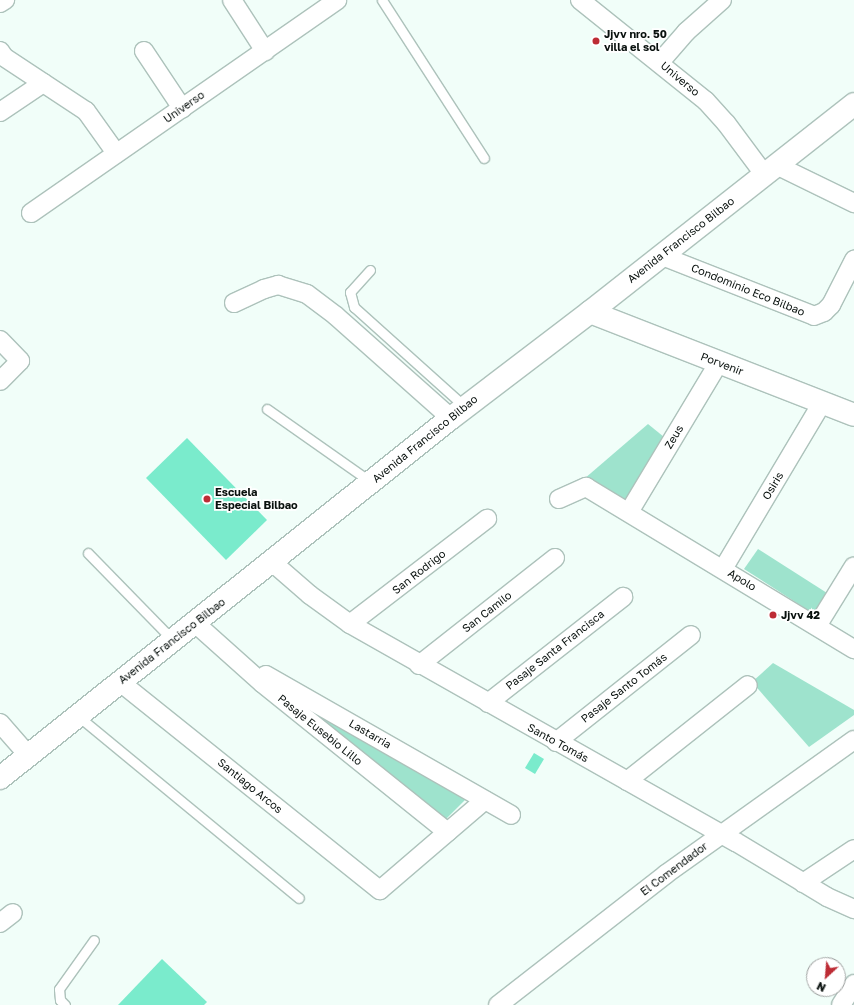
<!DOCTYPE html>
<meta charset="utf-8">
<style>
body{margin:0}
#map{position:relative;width:854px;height:1005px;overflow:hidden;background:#f1fef9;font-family:"Golos Text",sans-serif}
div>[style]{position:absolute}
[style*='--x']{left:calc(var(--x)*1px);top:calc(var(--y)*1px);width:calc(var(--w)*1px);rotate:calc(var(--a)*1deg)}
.green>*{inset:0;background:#9ee3cd}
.building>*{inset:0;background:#7aebcc}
.roads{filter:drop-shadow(1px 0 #adc2bb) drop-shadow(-1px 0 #adc2bb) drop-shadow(0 1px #adc2bb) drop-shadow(0 -1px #adc2bb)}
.lane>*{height:9px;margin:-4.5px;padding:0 4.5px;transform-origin:4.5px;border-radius:4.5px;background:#fff}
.street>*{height:18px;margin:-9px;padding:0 9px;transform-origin:9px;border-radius:9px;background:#fff}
.secondary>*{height:22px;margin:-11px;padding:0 11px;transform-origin:11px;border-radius:11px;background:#fff}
.dots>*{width:11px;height:11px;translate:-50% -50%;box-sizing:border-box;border:2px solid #fff;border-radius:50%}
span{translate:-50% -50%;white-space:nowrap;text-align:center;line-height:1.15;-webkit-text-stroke:3.5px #fff;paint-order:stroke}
.poi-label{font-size:11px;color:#09110e;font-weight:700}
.left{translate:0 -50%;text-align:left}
.street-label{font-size:11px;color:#09110e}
.north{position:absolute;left:806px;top:957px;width:40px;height:40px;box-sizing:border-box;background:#fff;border:1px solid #9da09f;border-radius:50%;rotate:206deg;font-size:11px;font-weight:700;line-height:16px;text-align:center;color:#09110e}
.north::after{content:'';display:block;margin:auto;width:14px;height:18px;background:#bd2c35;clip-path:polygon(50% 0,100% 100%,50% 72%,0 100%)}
</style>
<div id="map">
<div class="green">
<div style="clip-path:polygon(648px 424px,664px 437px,624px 509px,584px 479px)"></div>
<div style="clip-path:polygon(758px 549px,827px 593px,814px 614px,744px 569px)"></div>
<div style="clip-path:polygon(773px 663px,854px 710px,854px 715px,809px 747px,752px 682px)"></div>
<div style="clip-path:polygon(290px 699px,467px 798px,444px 821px)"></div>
</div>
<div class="building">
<div style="clip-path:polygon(187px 438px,267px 520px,226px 560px,146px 478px)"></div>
<div style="clip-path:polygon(534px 753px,544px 759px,535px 774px,525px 768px)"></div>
<div style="clip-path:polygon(162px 959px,207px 1002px,204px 1005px,118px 1005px)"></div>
</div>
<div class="roads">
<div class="lane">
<div style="--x:382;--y:0;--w:188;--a:57.2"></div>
<div style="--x:370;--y:270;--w:30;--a:132"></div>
<div style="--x:350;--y:292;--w:16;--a:75"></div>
<div style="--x:354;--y:307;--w:149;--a:42"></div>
<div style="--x:267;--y:409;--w:127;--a:35.1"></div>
<div style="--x:88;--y:553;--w:122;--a:45.7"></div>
<div style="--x:78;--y:716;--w:286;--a:39.5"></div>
<div style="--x:65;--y:1005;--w:7;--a:-135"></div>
<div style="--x:60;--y:1000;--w:11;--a:-95"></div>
<div style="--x:59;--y:989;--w:60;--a:-54.5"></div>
</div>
<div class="street">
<div style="--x:232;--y:0;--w:61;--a:57.1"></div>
<div style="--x:580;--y:0;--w:161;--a:38.7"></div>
<div style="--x:706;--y:101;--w:30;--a:48"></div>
<div style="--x:726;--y:123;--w:64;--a:53.3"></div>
<div style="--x:0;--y:3;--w:6;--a:-31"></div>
<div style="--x:0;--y:51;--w:7;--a:56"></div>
<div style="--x:4;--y:57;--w:98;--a:33.4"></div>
<div style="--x:86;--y:111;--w:52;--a:54.5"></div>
<div style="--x:144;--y:51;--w:69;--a:56.3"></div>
<div style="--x:660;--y:62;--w:40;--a:-49"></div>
<div style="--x:686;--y:32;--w:48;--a:-41.6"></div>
<div style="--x:0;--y:112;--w:52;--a:-34"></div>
<div style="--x:776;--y:165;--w:87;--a:26"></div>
<div style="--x:31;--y:213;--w:373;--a:-34.8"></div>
<div style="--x:662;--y:256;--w:163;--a:21.5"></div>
<div style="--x:814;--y:316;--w:11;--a:-22"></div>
<div style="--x:824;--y:312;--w:10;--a:-45"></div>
<div style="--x:831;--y:305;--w:51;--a:-62.9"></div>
<div style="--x:234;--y:303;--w:33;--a:-25"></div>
<div style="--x:264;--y:289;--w:15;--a:-16"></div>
<div style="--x:278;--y:285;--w:30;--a:17"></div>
<div style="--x:307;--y:294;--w:36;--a:37"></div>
<div style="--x:336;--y:316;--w:154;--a:41.6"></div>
<div style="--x:0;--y:340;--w:29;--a:46"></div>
<div style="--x:20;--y:361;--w:28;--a:135"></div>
<div style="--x:559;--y:499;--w:30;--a:-24"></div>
<div style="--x:586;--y:487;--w:313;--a:31.2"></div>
<div style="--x:629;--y:512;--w:175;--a:-59"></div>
<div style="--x:272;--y:562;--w:50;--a:41"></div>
<div style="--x:310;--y:595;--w:49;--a:35.9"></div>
<div style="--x:350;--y:624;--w:443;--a:29.5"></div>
<div style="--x:736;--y:842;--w:106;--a:31.1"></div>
<div style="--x:827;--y:897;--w:30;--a:24"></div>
<div style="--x:723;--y:569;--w:193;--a:-59.2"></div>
<div style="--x:195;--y:623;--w:90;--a:41.8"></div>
<div style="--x:262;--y:683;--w:238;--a:38.8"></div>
<div style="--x:350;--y:624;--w:173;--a:-37.5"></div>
<div style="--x:817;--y:626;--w:70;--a:-58.3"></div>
<div style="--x:419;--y:665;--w:173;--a:-38.2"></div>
<div style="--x:266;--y:675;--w:282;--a:29.7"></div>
<div style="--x:120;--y:682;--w:333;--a:38.7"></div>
<div style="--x:380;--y:890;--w:138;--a:-40.6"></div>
<div style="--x:488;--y:703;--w:172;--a:-38.1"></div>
<div style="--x:0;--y:723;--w:43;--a:48.8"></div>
<div style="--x:556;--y:742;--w:172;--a:-38.4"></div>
<div style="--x:627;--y:781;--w:154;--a:-38.4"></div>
<div style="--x:803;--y:883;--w:61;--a:-33.7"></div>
<div style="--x:0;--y:923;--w:16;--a:-38"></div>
<div style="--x:498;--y:1005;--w:213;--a:-37.9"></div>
<div style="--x:666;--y:874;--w:231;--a:-35.5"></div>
<div style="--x:841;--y:1005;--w:25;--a:-58"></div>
</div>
<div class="secondary">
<div style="--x:590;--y:312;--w:283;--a:21.3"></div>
<div style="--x:0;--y:778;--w:577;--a:-38.6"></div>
<div style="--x:451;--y:418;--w:175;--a:-37.3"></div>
<div style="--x:590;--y:312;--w:336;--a:-38.2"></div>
</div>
</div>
<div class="dots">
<div style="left:596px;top:41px;background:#bd2c35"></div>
<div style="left:207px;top:499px;background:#bd2c35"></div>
<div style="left:773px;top:615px;background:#bd2c35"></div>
</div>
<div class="poi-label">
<span class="left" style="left:604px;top:41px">Jjvv nro. 50<br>villa el sol</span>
<span class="left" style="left:215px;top:499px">Escuela<br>Especial Bilbao</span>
<span class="left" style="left:781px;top:615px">Jjvv 42</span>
</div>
<div class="street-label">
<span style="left:680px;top:79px;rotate:40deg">Universo</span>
<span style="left:184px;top:107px;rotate:-35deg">Universo</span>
<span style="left:681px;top:240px;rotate:-38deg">Avenida Francisco Bilbao</span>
<span style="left:748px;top:290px;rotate:22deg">Condominio Eco Bilbao</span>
<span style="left:722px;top:364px;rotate:21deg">Porvenir</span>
<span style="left:674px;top:437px;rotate:-59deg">Zeus</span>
<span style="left:425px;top:439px;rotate:-39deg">Avenida Francisco Bilbao</span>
<span style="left:773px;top:486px;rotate:-59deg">Osiris</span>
<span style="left:419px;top:572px;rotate:-38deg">San Rodrigo</span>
<span style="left:742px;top:580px;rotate:31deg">Apolo</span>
<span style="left:487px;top:612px;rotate:-38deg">San Camilo</span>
<span style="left:172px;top:641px;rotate:-38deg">Avenida Francisco Bilbao</span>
<span style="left:555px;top:650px;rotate:-38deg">Pasaje Santa Francisca</span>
<span style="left:624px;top:688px;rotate:-38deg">Pasaje Santo Tomás</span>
<span style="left:320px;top:730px;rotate:39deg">Pasaje Eusebio Lillo</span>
<span style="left:370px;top:734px;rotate:30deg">Lastarria</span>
<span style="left:558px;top:743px;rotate:29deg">Santo Tomás</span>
<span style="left:250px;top:786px;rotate:39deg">Santiago Arcos</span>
<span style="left:674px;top:869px;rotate:-37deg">El Comendador</span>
</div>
<div class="north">N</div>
</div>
